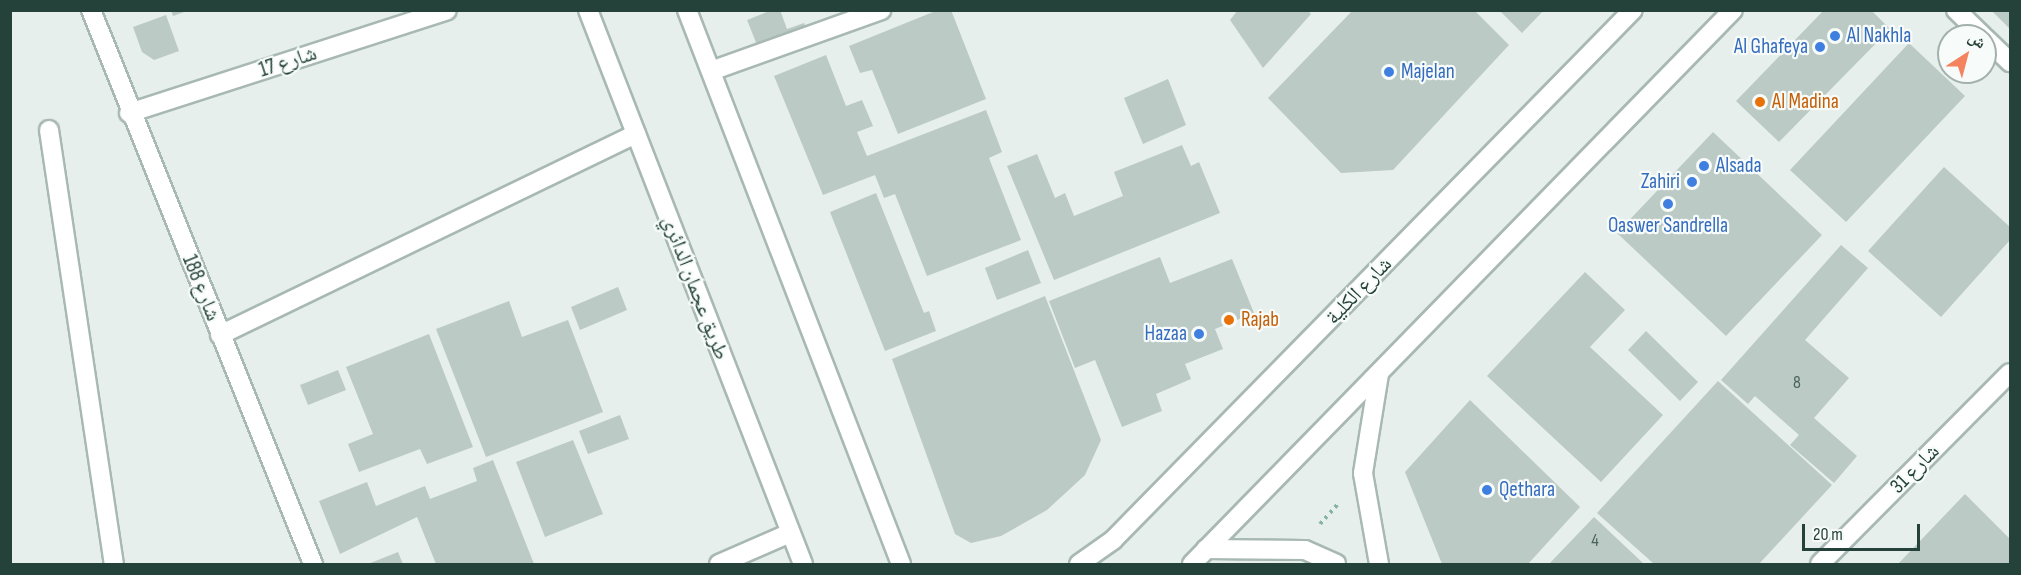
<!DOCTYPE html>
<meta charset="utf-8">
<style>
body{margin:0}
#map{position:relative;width:2021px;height:575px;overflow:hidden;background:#e6efeb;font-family:"Sofia Sans Condensed","Noto Naskh Arabic",sans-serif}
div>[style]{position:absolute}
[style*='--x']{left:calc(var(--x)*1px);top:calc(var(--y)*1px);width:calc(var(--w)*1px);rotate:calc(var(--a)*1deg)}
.building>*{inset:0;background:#bbcac4}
.path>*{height:4px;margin-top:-2px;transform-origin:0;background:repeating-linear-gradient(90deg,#86b3a5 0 3px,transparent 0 7.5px)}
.roads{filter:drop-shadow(2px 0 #a8b8b2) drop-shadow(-2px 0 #a8b8b2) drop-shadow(0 2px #a8b8b2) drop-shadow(0 -2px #a8b8b2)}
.service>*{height:18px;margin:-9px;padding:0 9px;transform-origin:9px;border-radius:9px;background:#fff}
.minor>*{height:18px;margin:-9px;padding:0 9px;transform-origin:9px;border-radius:9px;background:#fff}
.secondary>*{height:18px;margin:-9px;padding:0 9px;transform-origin:9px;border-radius:9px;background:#fff}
.dots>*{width:16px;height:16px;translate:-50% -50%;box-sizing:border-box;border:3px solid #f7fbf9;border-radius:50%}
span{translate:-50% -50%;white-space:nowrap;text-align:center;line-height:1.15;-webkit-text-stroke:4.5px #f7fbf9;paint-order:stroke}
.number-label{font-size:18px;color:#4a645c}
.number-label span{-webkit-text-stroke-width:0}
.shop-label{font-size:21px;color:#366cbe}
.left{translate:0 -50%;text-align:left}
.right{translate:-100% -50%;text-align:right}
.street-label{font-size:21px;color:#24423a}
.food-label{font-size:21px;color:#c56008}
.frame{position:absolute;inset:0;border:12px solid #24423a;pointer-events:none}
.north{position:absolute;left:1937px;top:24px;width:60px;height:60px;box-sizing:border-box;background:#f7fbf9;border:2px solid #a3b1ad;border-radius:50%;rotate:36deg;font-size:16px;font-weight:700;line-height:24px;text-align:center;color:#24423a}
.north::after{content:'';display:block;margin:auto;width:21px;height:27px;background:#f4845f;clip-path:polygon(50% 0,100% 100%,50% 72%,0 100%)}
.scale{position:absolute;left:1802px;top:524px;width:118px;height:27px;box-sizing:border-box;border:3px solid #24423a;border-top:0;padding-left:8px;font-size:18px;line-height:21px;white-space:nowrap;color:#24423a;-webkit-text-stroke:4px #f7fbf9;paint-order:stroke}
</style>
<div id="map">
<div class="building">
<div style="clip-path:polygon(171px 10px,187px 10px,187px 11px,173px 16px)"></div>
<div style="clip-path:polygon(772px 10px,780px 10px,787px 29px,804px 23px,809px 36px,761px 55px,747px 20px)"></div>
<div style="clip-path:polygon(938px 10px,951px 10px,986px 99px,898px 134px,872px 70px,860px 73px,849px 46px)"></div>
<div style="clip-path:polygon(1238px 10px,1307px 10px,1311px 14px,1263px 68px,1230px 20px)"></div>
<div style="clip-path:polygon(1353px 10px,1474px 10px,1509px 45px,1393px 170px,1341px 173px,1268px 98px)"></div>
<div style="clip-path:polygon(1499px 10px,1544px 10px,1522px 33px)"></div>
<div style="clip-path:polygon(1824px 10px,1871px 10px,1890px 29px,1779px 142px,1736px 101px)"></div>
<div style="clip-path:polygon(1991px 10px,2010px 10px,2010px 29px)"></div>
<div style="clip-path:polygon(166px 15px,179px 51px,154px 60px,142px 52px,133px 27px)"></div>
<div style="clip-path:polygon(1909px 43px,1965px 96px,1846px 222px,1790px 170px)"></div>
<div style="clip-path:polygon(826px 55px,846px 106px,862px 100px,873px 126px,857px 132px,867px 156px,986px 110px,1002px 152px,989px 158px,1021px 240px,927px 276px,895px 194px,884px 198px,875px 175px,823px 195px,774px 76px)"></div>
<div style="clip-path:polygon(1168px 79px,1186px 125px,1143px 144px,1124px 98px)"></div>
<div style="clip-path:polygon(1713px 132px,1822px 235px,1726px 336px,1617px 233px)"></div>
<div style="clip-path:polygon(1182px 145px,1191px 166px,1199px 162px,1220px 213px,1054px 280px,1007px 166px,1037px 154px,1055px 198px,1065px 193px,1074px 216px,1123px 196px,1114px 172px)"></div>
<div style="clip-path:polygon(1944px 167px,2010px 227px,2010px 240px,1941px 317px,1868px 251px)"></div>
<div style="clip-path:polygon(876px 193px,924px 313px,929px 311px,936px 331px,885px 351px,830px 212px)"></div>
<div style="clip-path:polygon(1841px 245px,1868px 268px,1805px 340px,1849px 378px,1814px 418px,1857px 456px,1834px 483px,1790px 445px,1799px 435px,1755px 396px,1748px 404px,1721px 380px)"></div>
<div style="clip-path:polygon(1028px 250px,1041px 283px,997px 300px,985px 268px)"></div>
<div style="clip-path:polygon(1160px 257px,1170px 283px,1232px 259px,1254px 313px,1215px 329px,1223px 349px,1185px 364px,1191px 379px,1156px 394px,1162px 411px,1122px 427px,1095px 360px,1075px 368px,1049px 301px)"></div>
<div style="clip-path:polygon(1585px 272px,1625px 310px,1590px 347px,1663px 415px,1601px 482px,1487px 376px)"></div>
<div style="clip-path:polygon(618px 287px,627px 310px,580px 330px,571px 307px)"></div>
<div style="clip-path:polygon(1045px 296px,1101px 440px,1085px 475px,1047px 510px,1001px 536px,971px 543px,955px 534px,892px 359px)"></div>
<div style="clip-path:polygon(509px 301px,522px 337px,568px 320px,603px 412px,486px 457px,436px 329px)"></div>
<div style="clip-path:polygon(1646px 331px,1698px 382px,1680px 401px,1628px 350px)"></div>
<div style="clip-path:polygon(429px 334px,473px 447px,427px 464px,420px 449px,359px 472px,348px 444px,373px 434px,346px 367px)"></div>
<div style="clip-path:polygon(338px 370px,346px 390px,308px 405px,300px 385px)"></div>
<div style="clip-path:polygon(1718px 381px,1832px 485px,1759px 564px,1654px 564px,1597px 513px)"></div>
<div style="clip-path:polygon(1470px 400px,1580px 507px,1528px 564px,1442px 564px,1405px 472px)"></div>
<div style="clip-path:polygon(620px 415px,629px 439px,588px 454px,579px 431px)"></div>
<div style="clip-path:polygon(573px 440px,603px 514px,545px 537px,516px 462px)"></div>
<div style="clip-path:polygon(493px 460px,534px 564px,436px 564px,417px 517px,340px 554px,319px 501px,367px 482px,376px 506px,425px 486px,430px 499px,477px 481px,473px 468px)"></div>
<div style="clip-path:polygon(1965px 494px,2010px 539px,2010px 564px,1898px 564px)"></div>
<div style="clip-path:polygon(1594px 517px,1644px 564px,1549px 564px)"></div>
<div style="clip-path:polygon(398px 552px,403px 564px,368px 564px)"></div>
</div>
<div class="path">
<div style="--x:1320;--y:524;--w:28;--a:-48"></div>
</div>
<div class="roads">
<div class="service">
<div style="--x:711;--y:71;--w:181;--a:-19.7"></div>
<div style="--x:49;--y:130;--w:439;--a:81.5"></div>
<div style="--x:220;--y:335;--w:462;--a:-25.8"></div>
</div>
<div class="minor">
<div style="--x:91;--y:10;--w:597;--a:68.16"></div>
<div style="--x:1956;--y:10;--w:37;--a:44"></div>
<div style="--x:1985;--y:38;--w:35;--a:44"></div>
<div style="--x:129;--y:113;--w:334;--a:-17.9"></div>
<div style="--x:1206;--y:549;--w:99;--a:0.6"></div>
<div style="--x:1305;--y:550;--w:34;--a:24"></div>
<div style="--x:719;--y:564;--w:77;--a:-23.6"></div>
<div style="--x:1379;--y:564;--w:92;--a:-100"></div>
<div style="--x:1363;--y:473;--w:100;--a:-80.8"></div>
<div style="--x:1820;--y:564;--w:269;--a:-45.2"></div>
</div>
<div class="secondary">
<div style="--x:588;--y:10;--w:594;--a:68.79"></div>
<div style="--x:687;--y:10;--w:594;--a:68.88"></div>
<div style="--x:1079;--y:564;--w:42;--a:-35.2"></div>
<div style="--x:1113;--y:540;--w:742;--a:-45.55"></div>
<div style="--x:1192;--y:564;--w:774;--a:-45.68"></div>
</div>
</div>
<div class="dots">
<div style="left:1835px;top:36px;background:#3f7fe0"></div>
<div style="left:1820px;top:47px;background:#3f7fe0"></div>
<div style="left:1389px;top:72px;background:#3f7fe0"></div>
<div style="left:1760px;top:102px;background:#e8710a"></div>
<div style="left:1704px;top:166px;background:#3f7fe0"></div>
<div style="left:1692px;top:182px;background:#3f7fe0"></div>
<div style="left:1668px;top:204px;background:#3f7fe0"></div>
<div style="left:1229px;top:320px;background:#e8710a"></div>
<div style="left:1199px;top:334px;background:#3f7fe0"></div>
<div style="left:1487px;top:490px;background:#3f7fe0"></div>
</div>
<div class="number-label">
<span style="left:1797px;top:383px">8</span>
<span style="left:1595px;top:541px">4</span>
</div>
<div class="shop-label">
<span class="left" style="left:1847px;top:36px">Al Nakhla</span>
<span class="right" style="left:1808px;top:47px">Al Ghafeya</span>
<span class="left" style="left:1401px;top:72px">Majelan</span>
<span class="left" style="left:1716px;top:166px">Alsada</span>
<span class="right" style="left:1680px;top:182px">Zahiri</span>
<span style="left:1668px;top:226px">Oaswer Sandrella</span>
<span class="right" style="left:1187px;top:334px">Hazaa</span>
<span class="left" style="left:1499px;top:490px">Qethara</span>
</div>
<div class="street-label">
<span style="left:288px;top:62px;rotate:-18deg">شارع 17</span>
<span style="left:201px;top:288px;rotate:68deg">شارع 188</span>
<span style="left:695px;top:288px;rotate:69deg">طريق عجمان الدائري</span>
<span style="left:1359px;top:291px;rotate:-46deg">شارع الكلية</span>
<span style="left:1915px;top:469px;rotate:-45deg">شارع 31</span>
</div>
<div class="food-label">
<span class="left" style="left:1772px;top:102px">Al Madina</span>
<span class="left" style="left:1241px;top:320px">Rajab</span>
</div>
<div class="frame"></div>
<div class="north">ش</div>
<div class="scale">20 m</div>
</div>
